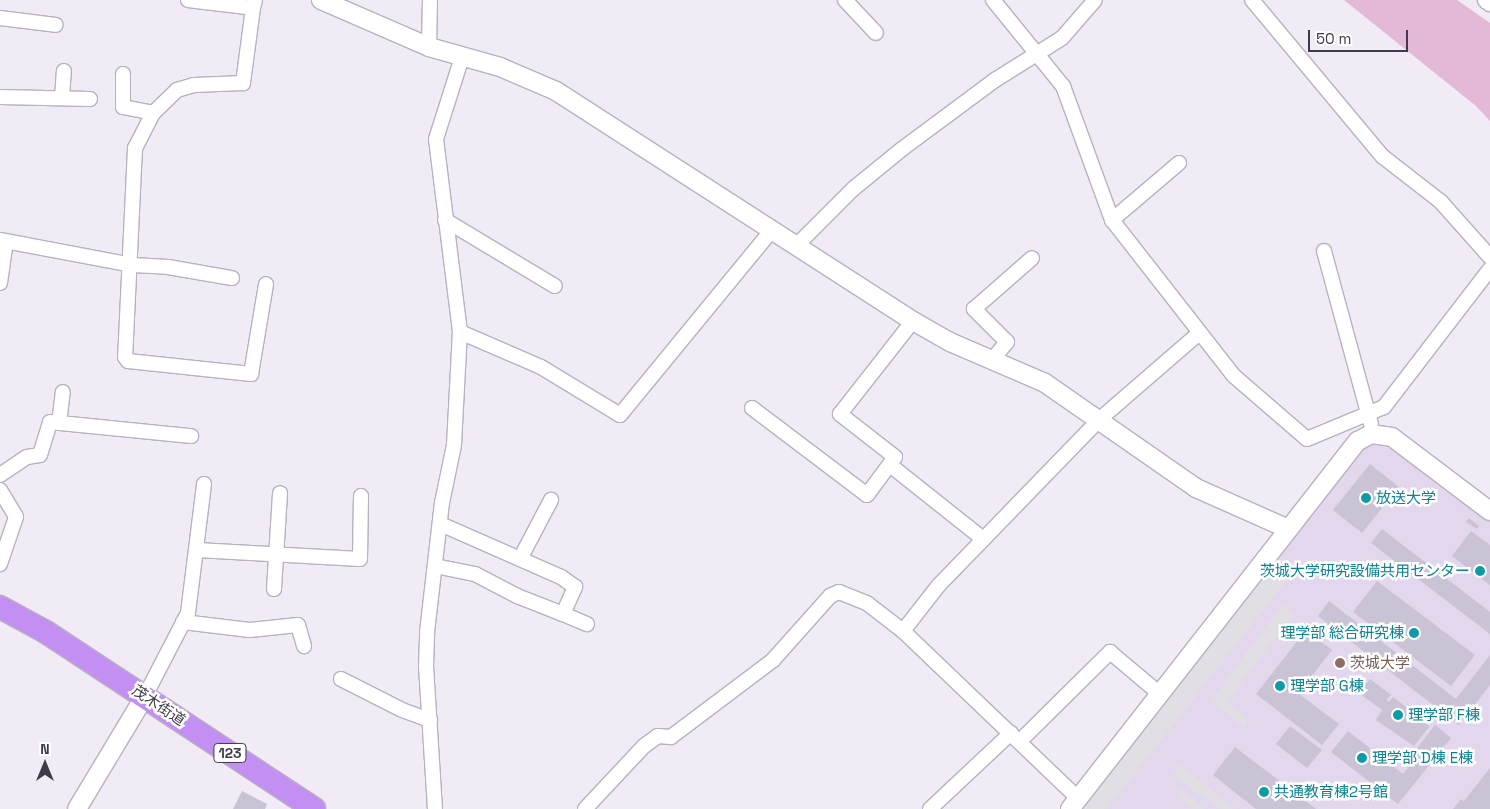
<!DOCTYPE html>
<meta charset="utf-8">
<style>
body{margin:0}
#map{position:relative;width:1490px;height:809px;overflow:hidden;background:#f0ebf4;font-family:"Space Grotesk","Noto Sans JP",sans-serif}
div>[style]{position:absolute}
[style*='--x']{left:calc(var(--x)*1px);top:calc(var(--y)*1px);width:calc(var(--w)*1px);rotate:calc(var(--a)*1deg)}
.education>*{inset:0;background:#e2d7ec}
.green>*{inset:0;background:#e4b8d7}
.parking>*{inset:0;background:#e1dfe3}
.building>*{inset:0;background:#cac2d5}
.roads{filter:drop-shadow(1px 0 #b9b1c2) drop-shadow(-1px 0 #b9b1c2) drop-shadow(0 1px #b9b1c2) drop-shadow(0 -1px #b9b1c2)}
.minor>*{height:14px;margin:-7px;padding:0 7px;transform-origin:7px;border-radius:7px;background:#fff}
.tertiary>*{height:18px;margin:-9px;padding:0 9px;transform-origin:9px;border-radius:9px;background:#fff}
.trunk>*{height:22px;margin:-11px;padding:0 11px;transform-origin:11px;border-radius:11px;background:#c38ff2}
.dots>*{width:14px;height:14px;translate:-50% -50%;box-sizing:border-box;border:2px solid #fff;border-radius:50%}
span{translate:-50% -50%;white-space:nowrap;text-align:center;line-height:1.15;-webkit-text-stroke:5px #fff;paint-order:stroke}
.shield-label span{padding:1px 4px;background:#fff;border:1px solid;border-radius:4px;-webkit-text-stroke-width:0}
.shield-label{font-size:14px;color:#403a48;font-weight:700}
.culture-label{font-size:15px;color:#0d838f}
.left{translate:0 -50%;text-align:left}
.right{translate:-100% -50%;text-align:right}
.education-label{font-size:15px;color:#785e54}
.street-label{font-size:15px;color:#403a48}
.north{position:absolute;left:20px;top:739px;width:50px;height:50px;-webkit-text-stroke:4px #fff;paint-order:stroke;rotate:0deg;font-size:14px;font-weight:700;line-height:20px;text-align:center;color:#403a48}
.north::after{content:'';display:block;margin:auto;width:18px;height:22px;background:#403a48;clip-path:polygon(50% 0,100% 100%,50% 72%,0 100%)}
.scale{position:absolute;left:1308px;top:30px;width:100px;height:22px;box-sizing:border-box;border:2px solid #403a48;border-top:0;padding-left:6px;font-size:15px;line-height:18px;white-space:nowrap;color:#403a48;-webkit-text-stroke:4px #fff;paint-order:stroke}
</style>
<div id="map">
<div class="education">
<div style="clip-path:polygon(1379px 438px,1490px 517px,1490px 809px,1077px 809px,1358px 447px)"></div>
</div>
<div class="green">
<div style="clip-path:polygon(1344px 0,1457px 0,1490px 23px,1490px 121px,1476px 106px)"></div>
</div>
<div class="parking">
<div style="clip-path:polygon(1268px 568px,1287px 580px,1107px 809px,1081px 809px)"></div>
<div style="clip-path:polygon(1282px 605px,1294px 615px,1243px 680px,1229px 703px,1248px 720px,1244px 727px,1211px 701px)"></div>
<div style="clip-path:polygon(1179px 764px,1234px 809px,1220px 809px,1171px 774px)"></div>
<div style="clip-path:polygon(1181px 789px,1205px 809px,1193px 809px,1173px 794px)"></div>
</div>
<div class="building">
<div style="clip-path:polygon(1370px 464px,1399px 487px,1362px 533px,1333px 510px)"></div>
<div style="clip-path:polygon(1469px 518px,1479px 526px,1477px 529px,1466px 522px)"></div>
<div style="clip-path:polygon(1382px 529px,1490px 612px,1490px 634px,1371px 543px)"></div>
<div style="clip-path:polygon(1471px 531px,1490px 545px,1490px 585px,1452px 556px)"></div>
<div style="clip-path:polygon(1377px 581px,1475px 655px,1451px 686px,1353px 612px)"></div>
<div style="clip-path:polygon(1329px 601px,1456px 699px,1490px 655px,1490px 685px,1459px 725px,1318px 616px)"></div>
<div style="clip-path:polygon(1306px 630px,1332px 650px,1307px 682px,1303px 679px,1294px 690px,1339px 724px,1322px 745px,1256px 694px)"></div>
<div style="clip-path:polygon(1370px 679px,1391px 695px,1386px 700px,1389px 702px,1393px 697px,1426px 722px,1429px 727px,1414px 746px,1376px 720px,1382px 710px,1359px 693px)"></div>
<div style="clip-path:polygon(1435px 725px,1451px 738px,1398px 804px,1331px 752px,1348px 731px,1403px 774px,1408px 768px,1404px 765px)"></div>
<div style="clip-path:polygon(1290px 726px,1322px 750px,1307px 768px,1276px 744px)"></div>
<div style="clip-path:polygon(1235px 747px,1316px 809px,1256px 809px,1213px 775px)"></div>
<div style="clip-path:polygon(1490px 768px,1490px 809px,1453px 809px,1461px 799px,1464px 801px)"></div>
<div style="clip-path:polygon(242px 791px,267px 804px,265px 809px,233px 809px)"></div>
</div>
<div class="roads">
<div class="minor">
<div style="--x:188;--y:0;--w:65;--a:7"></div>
<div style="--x:253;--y:8;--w:8;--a:-76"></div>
<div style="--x:845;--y:0;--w:45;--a:46.8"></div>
<div style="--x:993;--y:0;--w:111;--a:50.9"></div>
<div style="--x:1063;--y:86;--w:143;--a:69.9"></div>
<div style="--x:1112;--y:220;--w:198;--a:52"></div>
<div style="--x:1234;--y:376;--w:96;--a:40.8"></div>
<div style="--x:1307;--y:439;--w:83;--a:-22.6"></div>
<div style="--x:1384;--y:407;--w:174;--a:-52.5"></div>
<div style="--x:1252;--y:0;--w:203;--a:50.2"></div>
<div style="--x:1382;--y:156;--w:75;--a:37.9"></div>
<div style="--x:1441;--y:202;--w:74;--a:48.3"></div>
<div style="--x:253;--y:8;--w:76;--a:97.6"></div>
<div style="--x:243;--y:83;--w:49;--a:177.7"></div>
<div style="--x:194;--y:85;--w:18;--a:164"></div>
<div style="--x:177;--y:90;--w:33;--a:136"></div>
<div style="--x:153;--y:113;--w:39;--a:117"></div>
<div style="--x:135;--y:148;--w:209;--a:92.7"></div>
<div style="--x:125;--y:357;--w:5;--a:53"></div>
<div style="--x:128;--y:361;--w:124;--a:6"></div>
<div style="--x:251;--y:374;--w:91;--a:-80.5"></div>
<div style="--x:0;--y:18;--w:56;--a:7.1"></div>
<div style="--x:429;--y:47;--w:47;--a:-88.8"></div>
<div style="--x:123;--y:74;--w:33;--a:90"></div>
<div style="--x:123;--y:107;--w:31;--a:11"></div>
<div style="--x:0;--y:97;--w:90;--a:1.3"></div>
<div style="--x:62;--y:98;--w:27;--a:-86"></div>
<div style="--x:445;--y:220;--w:128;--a:31"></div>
<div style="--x:1112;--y:220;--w:88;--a:-40.4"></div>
<div style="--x:0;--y:240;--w:134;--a:10.7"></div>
<div style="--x:132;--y:265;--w:36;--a:3"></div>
<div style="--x:168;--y:267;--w:65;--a:9.8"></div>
<div style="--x:797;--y:245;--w:79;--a:-45"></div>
<div style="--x:853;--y:189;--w:63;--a:-39.2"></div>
<div style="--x:902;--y:149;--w:116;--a:-36.6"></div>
<div style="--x:995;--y:80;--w:79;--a:-32.1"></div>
<div style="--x:1062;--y:38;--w:50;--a:-49"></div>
<div style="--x:1324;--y:251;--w:179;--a:74.8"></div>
<div style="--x:0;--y:283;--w:42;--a:-81.9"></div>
<div style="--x:460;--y:332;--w:88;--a:23.4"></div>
<div style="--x:541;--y:367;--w:92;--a:31.3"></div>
<div style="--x:620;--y:415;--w:239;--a:-50.6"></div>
<div style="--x:993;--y:359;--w:22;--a:-51"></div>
<div style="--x:1007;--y:342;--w:47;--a:-135"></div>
<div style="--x:974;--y:309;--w:77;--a:-41.3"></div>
<div style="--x:752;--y:408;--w:144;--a:37.1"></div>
<div style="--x:867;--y:495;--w:47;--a:-53.6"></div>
<div style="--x:895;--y:457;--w:70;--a:-142"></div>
<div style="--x:840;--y:414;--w:118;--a:-51.9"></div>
<div style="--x:59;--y:423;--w:31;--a:-83"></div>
<div style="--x:890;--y:465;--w:119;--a:38.5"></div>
<div style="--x:0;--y:475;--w:32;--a:-34"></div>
<div style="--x:27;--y:457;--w:13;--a:-9"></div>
<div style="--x:40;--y:455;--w:34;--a:-73"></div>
<div style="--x:50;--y:422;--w:142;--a:5.7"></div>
<div style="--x:0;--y:490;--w:31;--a:59"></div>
<div style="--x:16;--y:517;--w:50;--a:108.8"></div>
<div style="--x:197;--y:550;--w:163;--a:3.2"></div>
<div style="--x:360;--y:559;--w:63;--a:-89.1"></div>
<div style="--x:520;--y:559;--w:67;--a:-62.3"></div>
<div style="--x:435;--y:566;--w:41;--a:11.3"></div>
<div style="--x:475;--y:574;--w:47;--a:27.6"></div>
<div style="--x:517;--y:596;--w:49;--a:21.4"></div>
<div style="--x:563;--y:614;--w:30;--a:-66"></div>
<div style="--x:575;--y:587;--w:17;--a:-144"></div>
<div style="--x:561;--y:577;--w:132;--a:-156.3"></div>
<div style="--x:274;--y:589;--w:96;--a:-86.4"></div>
<div style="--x:563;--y:614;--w:26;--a:23"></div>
<div style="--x:183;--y:622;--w:67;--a:6.8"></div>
<div style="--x:250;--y:630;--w:48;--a:-5.9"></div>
<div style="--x:298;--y:625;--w:22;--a:74"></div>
<div style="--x:903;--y:631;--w:58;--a:-52"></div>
<div style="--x:939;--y:585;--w:231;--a:-45.9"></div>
<div style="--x:1100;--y:419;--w:130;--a:-40.9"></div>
<div style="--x:341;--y:679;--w:68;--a:26.9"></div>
<div style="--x:402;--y:710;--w:30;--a:20"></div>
<div style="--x:145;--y:696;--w:93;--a:-62.6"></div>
<div style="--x:188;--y:613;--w:130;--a:-82.9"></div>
<div style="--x:1020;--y:741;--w:127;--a:-44.7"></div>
<div style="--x:1110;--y:652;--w:65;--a:40"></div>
<div style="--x:435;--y:809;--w:143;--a:-93.6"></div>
<div style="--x:426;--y:666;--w:34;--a:-88"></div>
<div style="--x:427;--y:632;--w:130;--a:-83.4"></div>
<div style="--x:442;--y:503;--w:59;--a:-78.3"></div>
<div style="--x:454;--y:445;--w:113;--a:-87"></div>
<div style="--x:460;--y:332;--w:194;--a:-97.1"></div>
<div style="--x:436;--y:139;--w:86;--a:-72.4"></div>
<div style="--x:585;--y:809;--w:86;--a:-46.9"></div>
<div style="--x:644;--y:746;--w:17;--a:-36"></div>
<div style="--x:658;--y:736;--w:13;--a:4"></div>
<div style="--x:671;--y:737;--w:128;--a:-37"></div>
<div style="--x:773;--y:660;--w:86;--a:-48.3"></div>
<div style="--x:830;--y:596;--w:10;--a:-24"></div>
<div style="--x:839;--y:592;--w:31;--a:22"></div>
<div style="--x:868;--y:604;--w:44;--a:37.6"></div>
<div style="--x:903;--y:631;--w:242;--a:43.7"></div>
<div style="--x:930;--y:809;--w:111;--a:-43.2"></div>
</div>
<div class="tertiary">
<div style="--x:321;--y:0;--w:118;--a:23.5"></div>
<div style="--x:429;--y:47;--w:74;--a:15.7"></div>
<div style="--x:500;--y:67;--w:61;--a:23.2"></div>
<div style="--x:556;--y:91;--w:425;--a:32.8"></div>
<div style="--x:913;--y:321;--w:43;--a:29.6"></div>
<div style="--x:950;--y:342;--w:103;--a:23.3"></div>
<div style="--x:1045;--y:383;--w:184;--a:34.8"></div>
<div style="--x:1196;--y:488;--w:101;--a:24"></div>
<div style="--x:1487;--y:0;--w:4;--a:34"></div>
<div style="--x:77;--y:809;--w:132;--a:-59"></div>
<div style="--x:1070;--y:809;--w:467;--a:-52"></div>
<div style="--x:1358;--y:441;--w:15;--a:-28"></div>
<div style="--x:1371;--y:434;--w:21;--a:8"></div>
<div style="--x:1392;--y:437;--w:123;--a:37.1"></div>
</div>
<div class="trunk">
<div style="--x:0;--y:607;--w:52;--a:28.5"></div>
<div style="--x:46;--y:632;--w:321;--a:33.4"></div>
</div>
</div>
<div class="dots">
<div style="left:1366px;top:498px;background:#0f9aa8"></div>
<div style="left:1480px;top:571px;background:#0f9aa8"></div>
<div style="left:1414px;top:633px;background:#0f9aa8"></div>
<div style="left:1340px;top:663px;background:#8d6e63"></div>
<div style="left:1280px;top:686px;background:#0f9aa8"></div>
<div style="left:1398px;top:715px;background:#0f9aa8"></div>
<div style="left:1362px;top:758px;background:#0f9aa8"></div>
<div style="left:1264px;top:792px;background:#0f9aa8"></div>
</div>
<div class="shield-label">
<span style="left:230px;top:753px">123</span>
</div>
<div class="culture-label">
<span class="left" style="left:1376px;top:498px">放送大学</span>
<span class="right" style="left:1470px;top:571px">茨城大学研究設備共用センター</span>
<span class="right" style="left:1404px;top:633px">理学部 総合研究棟</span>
<span class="left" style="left:1290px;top:686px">理学部 G棟</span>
<span class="left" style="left:1408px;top:715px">理学部 F棟</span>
<span class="left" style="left:1372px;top:758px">理学部 D棟 E棟</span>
<span class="left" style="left:1274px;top:792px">共通教育棟2号館</span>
</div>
<div class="education-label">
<span class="left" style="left:1350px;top:663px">茨城大学</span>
</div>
<div class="street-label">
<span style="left:159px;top:705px;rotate:34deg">茂木街道</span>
</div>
<div class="north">N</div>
<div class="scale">50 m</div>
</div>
